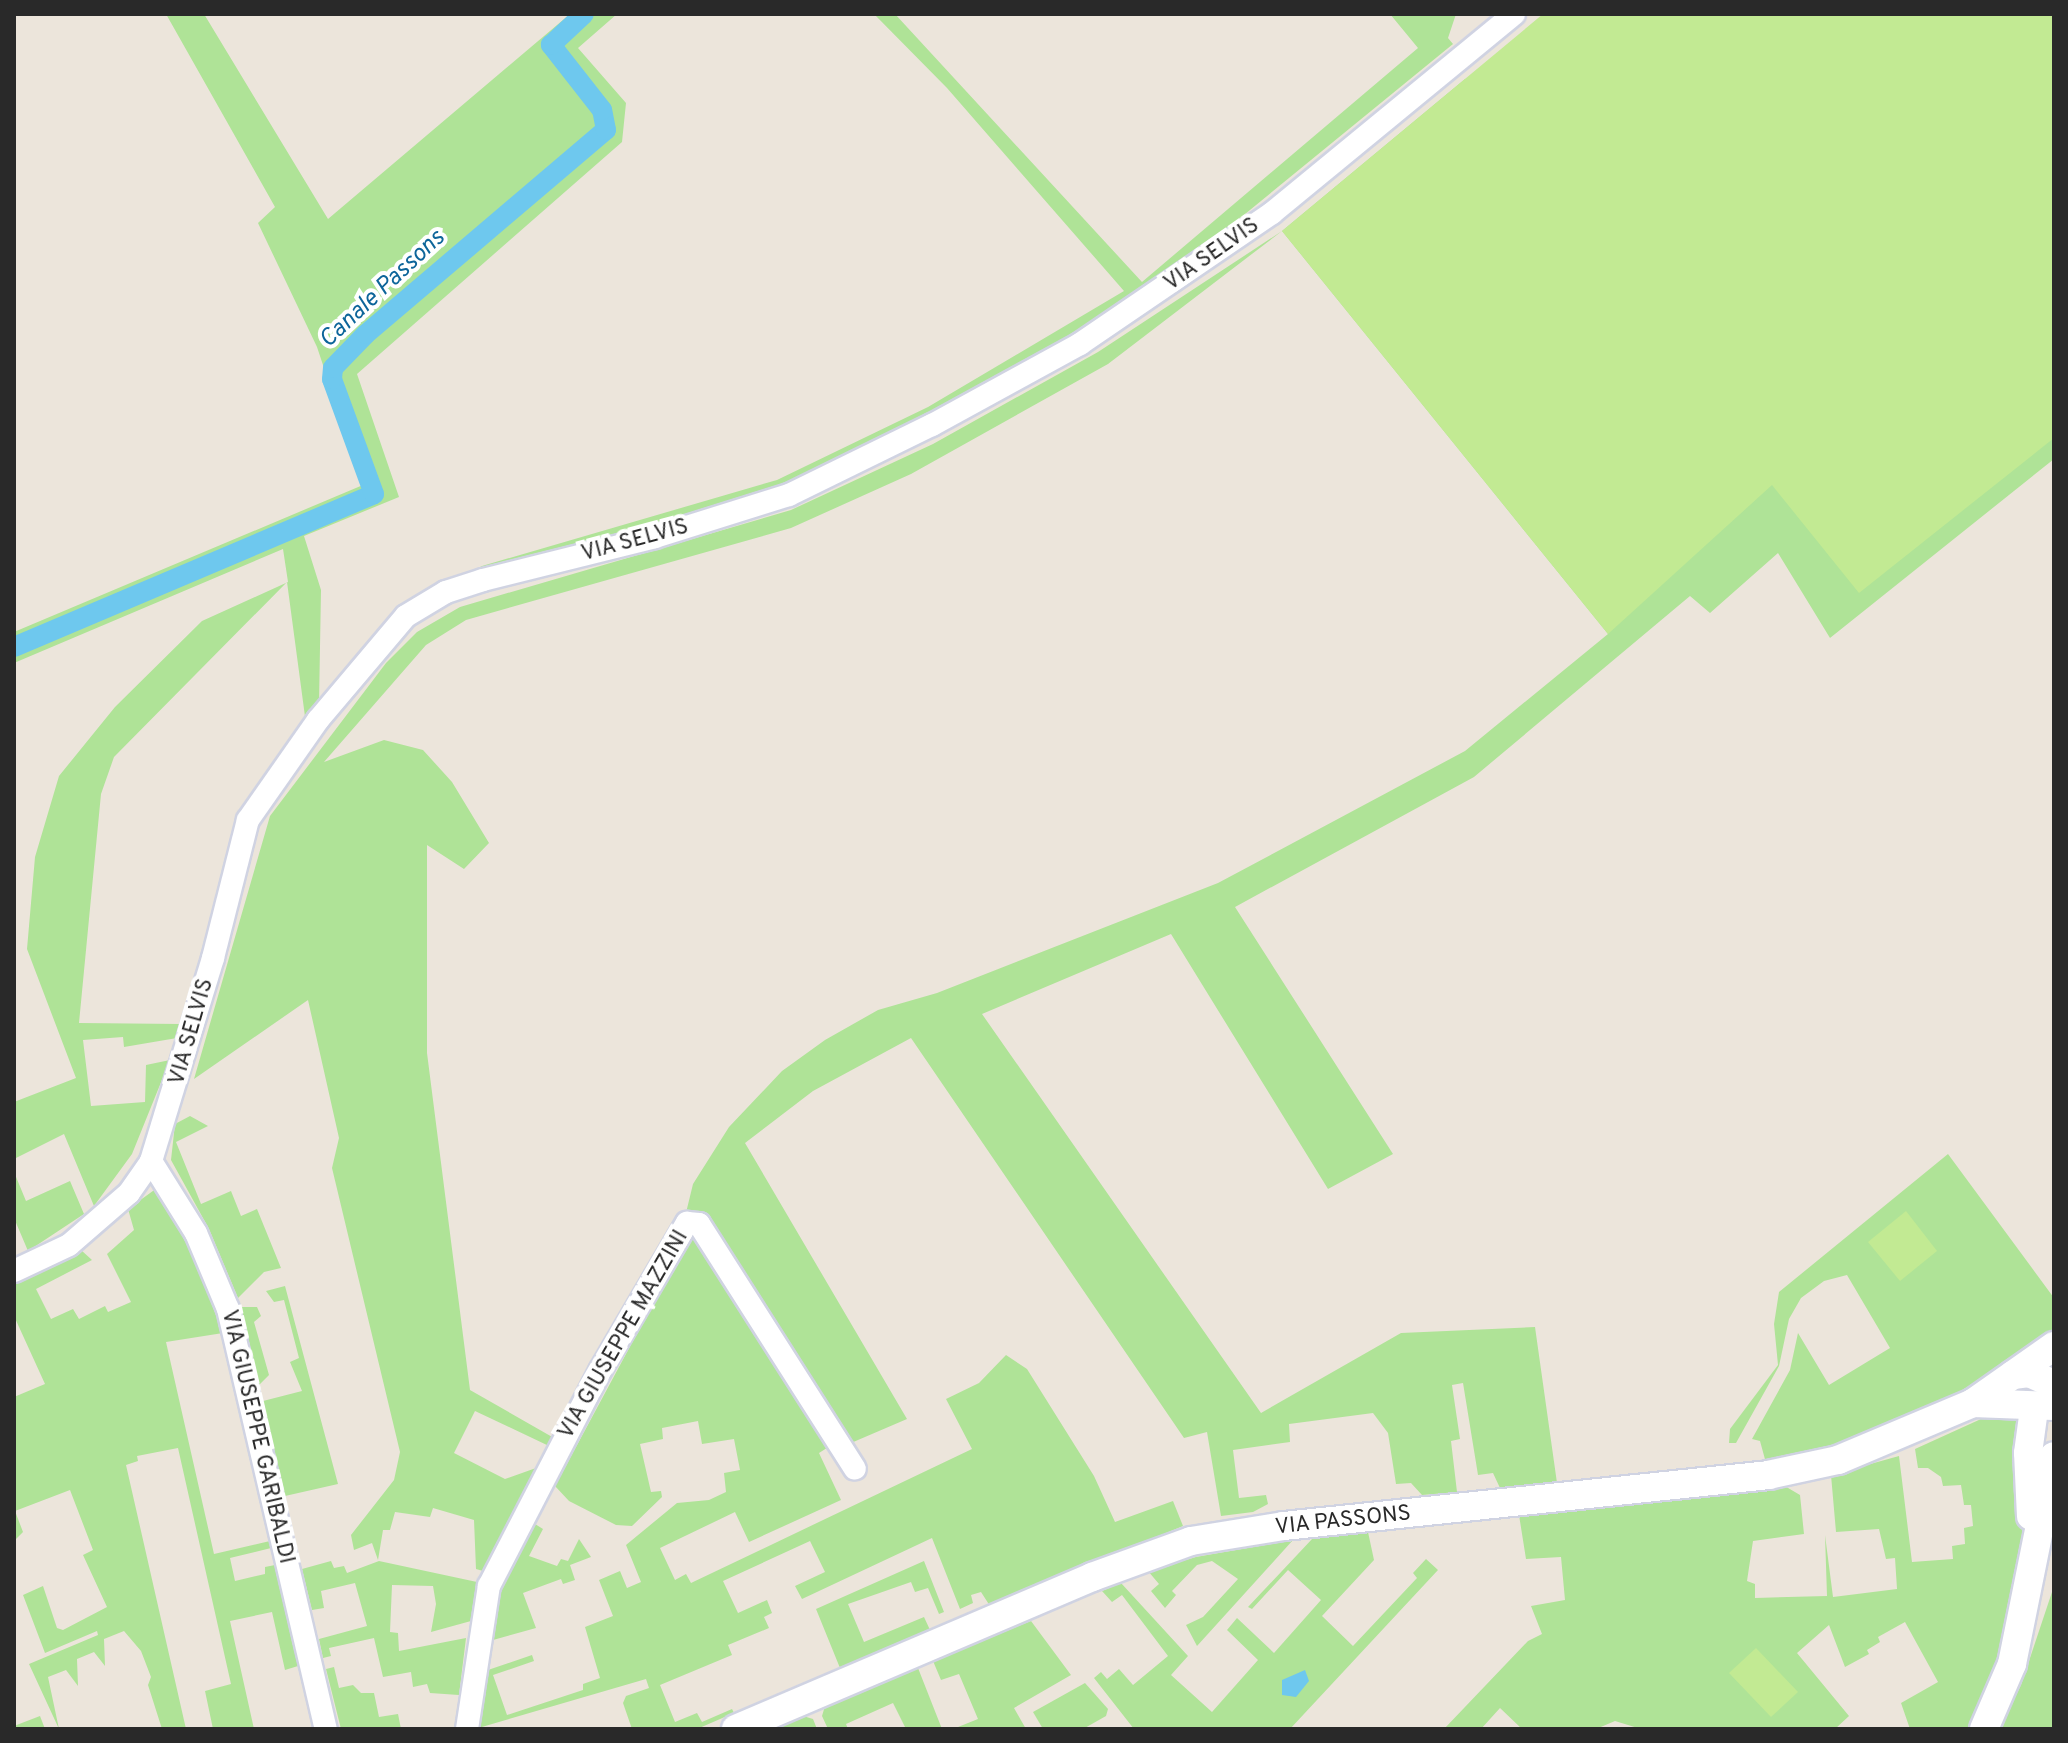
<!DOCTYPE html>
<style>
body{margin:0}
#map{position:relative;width:2068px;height:1743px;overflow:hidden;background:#ece5db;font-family:Overpass,sans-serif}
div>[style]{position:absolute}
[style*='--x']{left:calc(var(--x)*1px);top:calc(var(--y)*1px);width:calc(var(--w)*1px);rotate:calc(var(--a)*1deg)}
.green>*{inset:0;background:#afe397}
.pitch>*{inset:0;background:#c2ea93}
.water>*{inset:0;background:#6ec8ee}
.canal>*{height:20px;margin:-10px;padding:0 10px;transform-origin:10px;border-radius:10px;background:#6ec8ee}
.roads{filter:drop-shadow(2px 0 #d0d3e2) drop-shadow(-2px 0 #d0d3e2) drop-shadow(0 2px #d0d3e2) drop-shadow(0 -2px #d0d3e2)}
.minor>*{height:22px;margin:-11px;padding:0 11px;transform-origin:11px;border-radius:11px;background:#fff}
.tertiary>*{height:28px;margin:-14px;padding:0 14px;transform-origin:14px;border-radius:14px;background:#fff}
span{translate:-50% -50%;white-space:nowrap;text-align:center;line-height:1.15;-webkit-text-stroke:8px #fff;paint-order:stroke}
.street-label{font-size:22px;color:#292929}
.water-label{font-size:24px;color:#0d659a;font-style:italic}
.frame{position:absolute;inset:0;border:16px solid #292929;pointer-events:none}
</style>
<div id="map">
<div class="green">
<div style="clip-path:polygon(166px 14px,204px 14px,328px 219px,570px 14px,617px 14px,578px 48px,626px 103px,622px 142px,357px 374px,399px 497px,304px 536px,321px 590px,319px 704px,306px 724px,287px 582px,114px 757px,101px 794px,79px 1023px,181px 1024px,177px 1038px,124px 1047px,123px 1037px,83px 1040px,91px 1106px,145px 1102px,146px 1065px,170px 1060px,132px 1154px,94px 1206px,64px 1134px,14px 1159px,14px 1102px,76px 1078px,27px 949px,35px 857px,59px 776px,115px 707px,202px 621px,288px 582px,283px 549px,14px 663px,14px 632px,363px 485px,317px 347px,258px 223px,275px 207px)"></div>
<div style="clip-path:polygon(874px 14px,895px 14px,1142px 282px,1418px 48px,1390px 14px,1456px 14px,1448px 38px,1453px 44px,1190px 259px,1132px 300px,1000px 379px,774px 492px,440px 588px,482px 566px,777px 480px,928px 407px,1124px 291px,947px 88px)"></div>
<div style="clip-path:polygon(2054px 14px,2054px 459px,1830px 638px,1778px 553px,1710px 613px,1690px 596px,1474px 777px,1235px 907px,1393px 1154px,1328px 1189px,1171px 934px,982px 1014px,1261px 1413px,1401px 1333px,1535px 1327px,1557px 1483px,1500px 1488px,1493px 1473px,1478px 1475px,1463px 1383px,1452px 1385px,1460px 1439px,1451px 1441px,1457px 1492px,1422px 1495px,1411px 1483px,1396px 1484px,1388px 1433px,1373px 1413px,1289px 1424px,1290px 1442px,1233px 1450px,1239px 1498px,1266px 1495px,1268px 1504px,1253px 1512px,1221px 1516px,1207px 1432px,1184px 1438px,911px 1038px,813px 1091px,745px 1143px,907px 1419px,851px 1443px,684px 1221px,693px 1184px,729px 1127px,782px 1071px,825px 1040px,878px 1010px,937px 993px,1218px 883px,1465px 751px,1608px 634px,1282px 231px,1108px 364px,911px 474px,791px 528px,466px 620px,426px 645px,324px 762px,384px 740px,423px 750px,452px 782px,489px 843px,464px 869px,427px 845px,427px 1053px,470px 1390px,554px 1438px,549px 1446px,475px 1411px,454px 1453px,505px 1479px,536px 1468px,483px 1571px,476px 1569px,474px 1520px,433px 1508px,430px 1517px,395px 1512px,390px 1530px,383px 1530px,378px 1560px,372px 1543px,354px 1550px,351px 1535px,394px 1480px,400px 1452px,332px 1168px,339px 1138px,308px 1000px,194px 1079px,270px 816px,386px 663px,417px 632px,460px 607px,791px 510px,933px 444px,1098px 352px,1282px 231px,1465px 79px)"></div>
<div style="clip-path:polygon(190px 1116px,208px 1126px,176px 1142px,201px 1204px,231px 1191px,241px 1216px,257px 1209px,281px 1268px,264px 1272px,238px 1298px,209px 1229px,171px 1160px,175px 1124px)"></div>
<div style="clip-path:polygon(1948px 1154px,2054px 1298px,2054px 1338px,1934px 1412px,1817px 1453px,1766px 1463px,1760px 1441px,1752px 1439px,1790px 1370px,1798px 1333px,1829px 1385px,1890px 1348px,1847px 1275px,1824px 1281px,1801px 1298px,1789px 1319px,1779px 1366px,1736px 1443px,1729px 1443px,1730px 1429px,1778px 1365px,1774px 1324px,1779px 1292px)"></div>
<div style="clip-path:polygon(14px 1172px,26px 1201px,70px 1181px,84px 1214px,28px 1251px,14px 1218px)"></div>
<div style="clip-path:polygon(157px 1188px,186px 1238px,223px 1333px,166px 1342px,214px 1554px,270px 1541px,271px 1548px,230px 1558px,235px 1581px,265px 1574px,265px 1567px,275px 1565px,298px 1666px,285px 1670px,272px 1612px,230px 1621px,254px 1729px,213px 1729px,205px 1691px,231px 1684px,178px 1448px,137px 1456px,138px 1461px,126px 1465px,186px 1729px,162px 1729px,148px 1685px,151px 1677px,141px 1651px,124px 1631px,104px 1639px,105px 1666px,94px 1652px,77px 1659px,78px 1686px,66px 1670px,48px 1677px,59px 1729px,29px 1664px,98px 1635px,97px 1631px,45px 1653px,23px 1595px,43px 1586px,57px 1628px,63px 1630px,107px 1607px,83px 1555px,93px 1550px,70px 1490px,15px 1511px,23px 1532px,14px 1541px,14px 1397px,45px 1384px,14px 1316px,14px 1285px,81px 1250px,92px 1260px,36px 1289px,51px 1319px,73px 1309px,79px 1319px,105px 1306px,108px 1312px,131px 1302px,107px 1254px,134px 1230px,128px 1209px)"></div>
<div style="clip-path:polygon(691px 1233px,700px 1238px,830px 1446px,819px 1453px,841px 1500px,749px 1542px,735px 1512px,660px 1548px,675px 1580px,686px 1574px,691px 1583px,972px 1449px,946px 1399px,979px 1383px,1006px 1355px,1027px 1369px,1094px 1476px,1115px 1522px,1173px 1501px,1183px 1526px,990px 1606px,981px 1592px,971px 1595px,973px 1603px,960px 1609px,932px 1538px,802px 1599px,795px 1586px,825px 1572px,810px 1541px,723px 1581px,738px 1613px,767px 1600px,772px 1613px,764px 1617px,769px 1628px,728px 1645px,732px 1655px,660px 1685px,675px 1722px,697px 1713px,702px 1722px,732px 1709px,734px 1713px,697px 1729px,632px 1729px,623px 1703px,626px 1696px,649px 1688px,646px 1679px,475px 1729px,488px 1670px,532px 1655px,534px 1661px,493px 1675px,507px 1715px,583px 1690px,583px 1684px,600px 1678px,585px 1627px,613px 1616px,599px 1580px,620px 1571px,627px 1588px,641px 1582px,626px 1545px,677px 1503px,709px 1500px,726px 1492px,724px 1473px,740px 1470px,734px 1439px,702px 1444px,698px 1421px,662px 1428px,663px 1439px,640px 1444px,651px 1492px,661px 1491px,662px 1497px,632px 1526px,616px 1525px,569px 1501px,555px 1486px)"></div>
<div style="clip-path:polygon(285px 1286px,338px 1484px,285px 1496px,263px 1401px,302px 1391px,290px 1362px,299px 1358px,284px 1300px,274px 1302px,266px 1291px)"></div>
<div style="clip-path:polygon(241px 1307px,257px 1307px,261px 1316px,254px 1322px,269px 1375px,259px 1385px)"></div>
<div style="clip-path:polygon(2003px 1409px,2024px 1422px,2018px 1496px,2023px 1536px,2010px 1649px,1971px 1729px,1910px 1729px,1901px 1703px,1938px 1682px,1905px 1622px,1878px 1637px,1880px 1642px,1867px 1650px,1869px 1654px,1845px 1667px,1829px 1625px,1797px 1653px,1849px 1716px,1835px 1729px,1641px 1729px,1615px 1721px,1596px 1729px,1522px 1729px,1500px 1708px,1481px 1729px,1444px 1729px,1528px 1641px,1542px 1634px,1531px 1606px,1565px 1600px,1561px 1557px,1526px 1559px,1519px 1515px,1783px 1485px,1800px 1495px,1804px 1534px,1753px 1541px,1747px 1581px,1755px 1584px,1755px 1598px,1827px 1596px,1825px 1535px,1833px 1597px,1897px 1589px,1895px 1558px,1886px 1559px,1879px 1529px,1836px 1532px,1831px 1475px,1899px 1456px,1912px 1562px,1953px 1559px,1952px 1546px,1965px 1544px,1964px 1528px,1973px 1526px,1971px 1505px,1964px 1505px,1961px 1485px,1943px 1486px,1941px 1477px,1928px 1468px,1918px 1468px,1915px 1449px)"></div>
<div style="clip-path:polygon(535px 1524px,543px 1529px,529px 1556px,557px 1566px,561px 1559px,568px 1561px,579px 1539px,591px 1557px,570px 1565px,575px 1580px,563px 1584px,561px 1579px,523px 1593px,536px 1628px,493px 1640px,499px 1594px)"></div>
<div style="clip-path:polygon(1368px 1532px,1374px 1560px,1322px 1616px,1353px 1646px,1417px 1578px,1413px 1573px,1426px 1559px,1438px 1570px,1290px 1729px,1134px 1729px,1094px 1678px,1101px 1672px,1107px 1679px,1119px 1669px,1133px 1685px,1168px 1656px,1122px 1595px,1112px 1602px,1102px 1591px,1121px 1583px,1188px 1656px,1171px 1675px,1212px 1712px,1258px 1660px,1227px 1630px,1237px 1618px,1274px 1653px,1321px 1600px,1288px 1570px,1252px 1609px,1248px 1607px,1313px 1538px)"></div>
<div style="clip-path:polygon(1293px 1540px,1197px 1646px,1186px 1625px,1203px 1617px,1238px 1579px,1212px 1561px,1197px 1565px,1172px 1591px,1176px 1595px,1165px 1608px,1151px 1591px,1159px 1584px,1148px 1571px,1196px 1557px)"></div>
<div style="clip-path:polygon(331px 1561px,334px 1568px,344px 1566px,347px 1573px,379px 1561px,477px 1582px,471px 1621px,431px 1632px,436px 1604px,433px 1586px,392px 1585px,390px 1632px,398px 1633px,399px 1651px,466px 1638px,459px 1695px,430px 1693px,427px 1684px,413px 1687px,411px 1672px,383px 1677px,374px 1638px,329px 1648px,331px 1656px,323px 1658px,319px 1639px,367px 1626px,355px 1583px,321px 1591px,324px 1608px,312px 1610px,302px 1569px)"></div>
<div style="clip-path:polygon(924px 1561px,944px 1612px,939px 1614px,928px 1588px,915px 1592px,911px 1582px,848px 1604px,864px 1642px,924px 1617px,930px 1630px,840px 1668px,816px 1609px)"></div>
<div style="clip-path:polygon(2054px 1586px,2054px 1729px,1999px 1729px,2021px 1685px)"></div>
<div style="clip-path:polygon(1031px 1621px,1071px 1675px,1014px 1708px,1026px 1729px,953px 1729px,978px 1719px,959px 1674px,941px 1680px,933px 1661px)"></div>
<div style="clip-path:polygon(334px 1667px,339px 1688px,353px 1685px,361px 1693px,374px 1693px,379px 1717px,398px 1714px,401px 1729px,341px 1729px,326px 1669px)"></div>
<div style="clip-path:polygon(918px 1668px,942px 1729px,906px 1729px,893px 1703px,846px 1724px,848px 1729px,828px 1729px,822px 1716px,825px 1706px)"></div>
<div style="clip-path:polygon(1085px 1683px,1108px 1709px,1106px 1716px,1083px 1729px,1043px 1729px,1033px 1712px)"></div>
<div style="clip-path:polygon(40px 1716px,45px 1729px,14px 1729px,14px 1726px)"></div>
<div style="clip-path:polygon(803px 1716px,813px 1719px,817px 1729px,770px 1729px)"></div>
</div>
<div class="pitch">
<div style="clip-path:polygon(1543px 14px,2054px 14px,2054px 438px,1859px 593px,1772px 485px,1608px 634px,1282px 231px)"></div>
<div style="clip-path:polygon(1906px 1211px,1937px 1251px,1900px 1281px,1868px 1242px)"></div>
<div style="clip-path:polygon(1756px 1648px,1798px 1692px,1771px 1717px,1729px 1673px)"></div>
</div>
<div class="water">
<div style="clip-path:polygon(1305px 1670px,1309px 1681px,1296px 1697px,1282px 1695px,1282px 1680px)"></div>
</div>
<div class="canal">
<div style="--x:14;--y:647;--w:391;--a:-23"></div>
<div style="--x:374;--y:494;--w:122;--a:-110.1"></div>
<div style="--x:332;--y:379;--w:11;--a:-85"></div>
<div style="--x:333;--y:368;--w:47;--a:-45.9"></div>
<div style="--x:366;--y:334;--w:315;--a:-40.4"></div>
<div style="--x:606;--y:130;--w:20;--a:-101"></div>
<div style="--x:602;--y:110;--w:83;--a:-128.1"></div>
<div style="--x:551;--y:45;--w:45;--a:-43.2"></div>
</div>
<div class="roads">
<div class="minor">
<div style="--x:151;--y:1161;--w:85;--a:58"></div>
<div style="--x:196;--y:1233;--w:82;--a:67.2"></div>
<div style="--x:228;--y:1309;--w:431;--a:76.9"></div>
<div style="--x:14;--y:1271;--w:61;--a:-25.3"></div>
<div style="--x:69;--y:1245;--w:79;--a:-40.9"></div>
<div style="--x:129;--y:1193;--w:39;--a:-55"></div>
<div style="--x:151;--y:1161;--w:212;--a:-73"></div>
<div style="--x:213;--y:958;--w:142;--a:-75.8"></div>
<div style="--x:248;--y:820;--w:122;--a:-55"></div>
<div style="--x:318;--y:720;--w:136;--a:-49.8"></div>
<div style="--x:406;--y:616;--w:47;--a:-31"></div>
<div style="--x:446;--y:592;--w:39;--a:-18"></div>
<div style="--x:483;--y:580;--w:177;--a:-14"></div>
<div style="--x:655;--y:537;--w:140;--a:-17.4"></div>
<div style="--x:789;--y:495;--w:159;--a:-26.1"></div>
<div style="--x:932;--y:425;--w:169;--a:-28.7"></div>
<div style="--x:1080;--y:344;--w:232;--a:-34.3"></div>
<div style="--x:1272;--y:213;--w:313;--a:-39.4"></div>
<div style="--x:467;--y:1729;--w:145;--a:-81.3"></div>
<div style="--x:489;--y:1586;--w:242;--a:-62.7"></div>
<div style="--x:600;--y:1371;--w:172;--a:-59.6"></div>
<div style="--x:687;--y:1223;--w:12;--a:5"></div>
<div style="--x:699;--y:1224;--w:290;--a:57.5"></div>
</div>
<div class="tertiary">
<div style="--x:2013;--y:1375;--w:16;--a:-7"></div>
<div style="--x:2029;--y:1373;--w:27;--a:24"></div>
<div style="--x:1973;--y:1403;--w:81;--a:2.1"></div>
<div style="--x:2031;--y:1516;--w:63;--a:-92.7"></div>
<div style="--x:2028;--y:1453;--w:44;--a:-82.2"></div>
<div style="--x:736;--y:1729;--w:387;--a:-23.1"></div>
<div style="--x:1092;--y:1577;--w:105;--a:-20"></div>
<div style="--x:1191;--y:1541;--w:94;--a:-9.2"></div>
<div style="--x:1284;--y:1526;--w:487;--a:-6"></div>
<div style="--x:1768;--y:1475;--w:72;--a:-12.1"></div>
<div style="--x:1838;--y:1460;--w:147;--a:-22.9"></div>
<div style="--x:1973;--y:1403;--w:99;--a:-35.1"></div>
<div style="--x:1984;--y:1729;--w:71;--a:-66.7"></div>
<div style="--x:2012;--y:1664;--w:212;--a:-78.6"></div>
</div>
</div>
<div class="street-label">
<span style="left:1212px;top:255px;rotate:-35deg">VIA SELVIS</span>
<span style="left:635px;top:541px;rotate:-15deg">VIA SELVIS</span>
<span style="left:192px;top:1032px;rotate:-74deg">VIA SELVIS</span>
<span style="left:624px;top:1335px;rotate:-60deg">VIA GIUSEPPE MAZZINI</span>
<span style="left:257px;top:1437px;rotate:77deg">VIA GIUSEPPE GARIBALDI</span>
<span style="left:1343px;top:1521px;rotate:-6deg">VIA PASSONS</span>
</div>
<div class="water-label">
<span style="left:383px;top:290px;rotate:-43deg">Canale Passons</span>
</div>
<div class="frame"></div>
</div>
